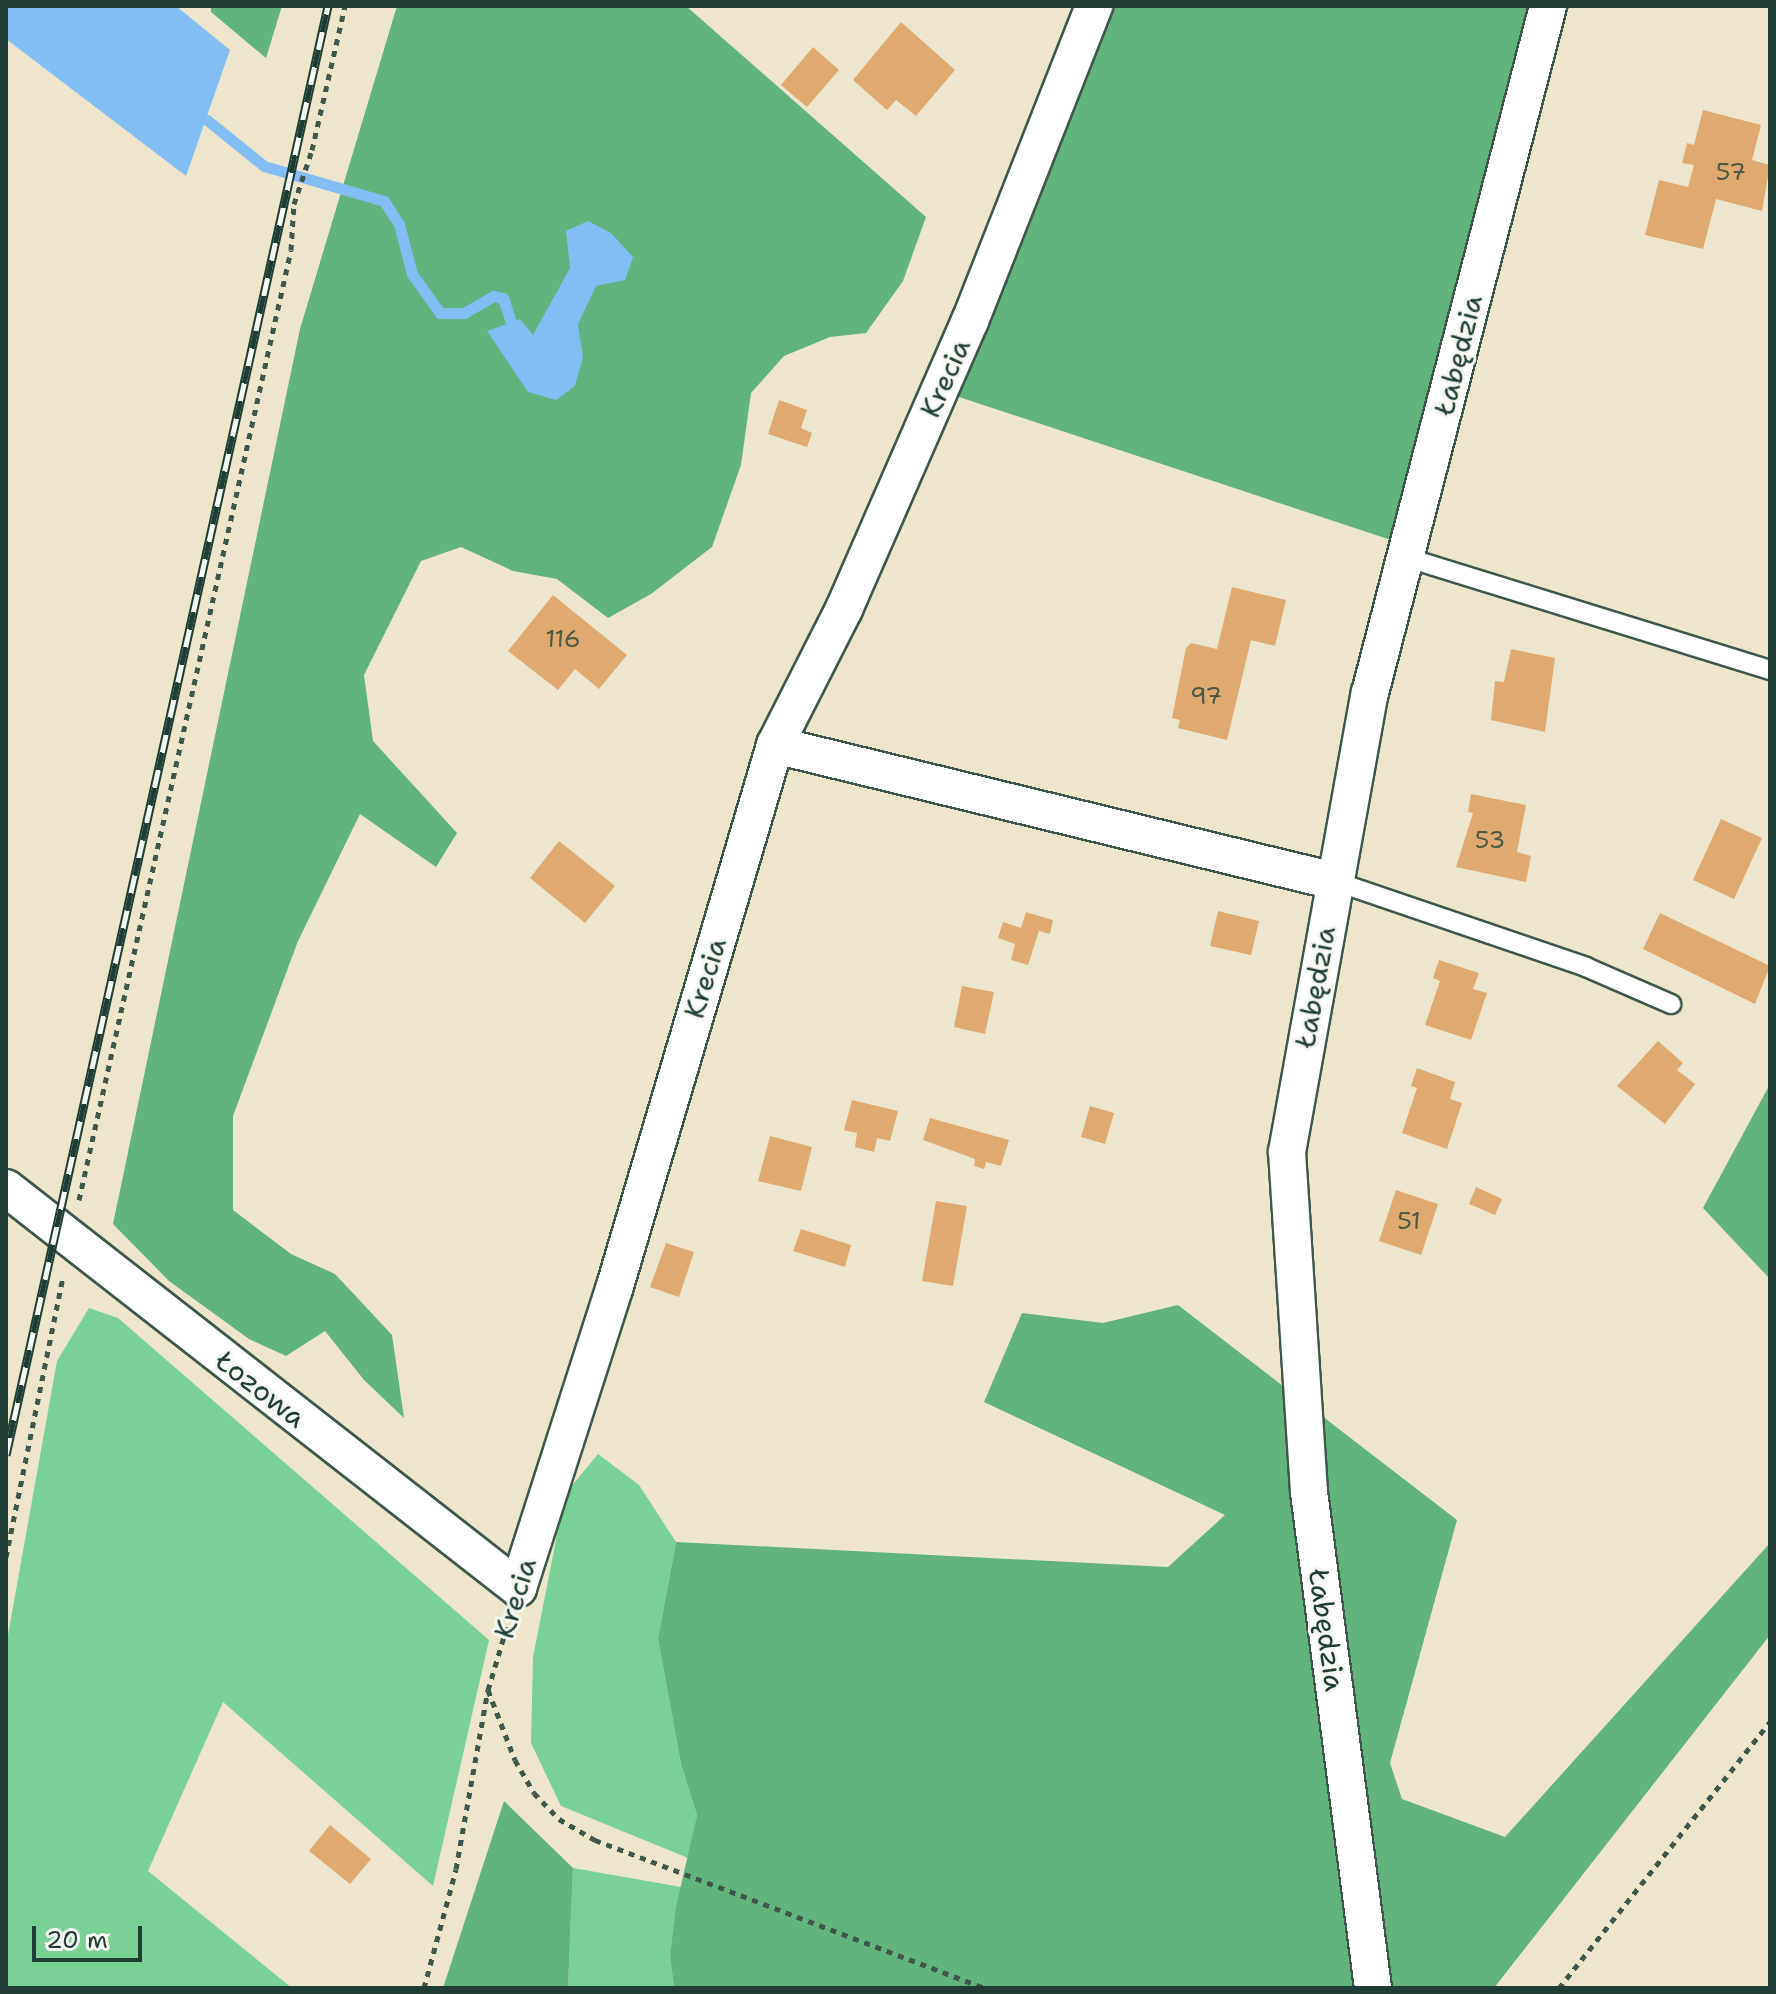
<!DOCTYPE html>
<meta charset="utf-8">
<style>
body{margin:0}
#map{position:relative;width:1776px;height:1994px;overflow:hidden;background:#ede6cd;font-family:"Shantell Sans",sans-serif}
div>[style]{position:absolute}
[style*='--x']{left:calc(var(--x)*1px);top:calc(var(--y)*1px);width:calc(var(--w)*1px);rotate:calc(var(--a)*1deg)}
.green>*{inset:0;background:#7ad196}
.forest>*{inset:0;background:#63b37f}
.water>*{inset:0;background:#84bcf4}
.stream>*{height:11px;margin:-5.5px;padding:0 5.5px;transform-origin:5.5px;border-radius:5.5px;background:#84bcf4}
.building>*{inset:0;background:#dfaa72}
.path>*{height:5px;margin-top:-2.5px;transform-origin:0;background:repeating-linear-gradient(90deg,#3e564b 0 6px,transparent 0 12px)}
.roads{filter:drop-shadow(2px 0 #3e564b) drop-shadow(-2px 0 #3e564b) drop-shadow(0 2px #3e564b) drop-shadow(0 -2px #3e564b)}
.lane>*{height:18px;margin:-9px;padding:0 9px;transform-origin:9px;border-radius:9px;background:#fff}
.street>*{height:36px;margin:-18px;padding:0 18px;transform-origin:18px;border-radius:18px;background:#fff}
.rail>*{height:9px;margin-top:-4.5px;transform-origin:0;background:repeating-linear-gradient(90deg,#f6f6f2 0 18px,#1f3d34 0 36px);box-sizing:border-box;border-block:2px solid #1f3d34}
span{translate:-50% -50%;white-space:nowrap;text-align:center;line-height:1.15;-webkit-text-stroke:6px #f6f6f2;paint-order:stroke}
.number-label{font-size:24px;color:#4f5844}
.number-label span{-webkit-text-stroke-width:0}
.street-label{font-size:28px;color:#1f3d34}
.frame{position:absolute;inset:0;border:8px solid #1f3d34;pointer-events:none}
.scale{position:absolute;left:32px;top:1926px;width:110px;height:36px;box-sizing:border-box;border:4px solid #1f3d34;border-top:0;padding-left:10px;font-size:24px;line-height:28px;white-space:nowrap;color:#1f3d34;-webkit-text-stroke:6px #f6f6f2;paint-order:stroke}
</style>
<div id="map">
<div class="green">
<div style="clip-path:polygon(89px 1308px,118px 1318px,489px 1640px,433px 1886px,223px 1702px,148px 1871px,292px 1988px,6px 1988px,6px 1646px,57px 1361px)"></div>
<div style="clip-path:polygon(598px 1454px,639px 1485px,676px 1542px,658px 1639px,681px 1764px,697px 1815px,688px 1858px,561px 1806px,531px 1743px,533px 1657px,565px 1494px)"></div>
<div style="clip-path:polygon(573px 1868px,681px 1887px,670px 1957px,674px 1988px,568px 1988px)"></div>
</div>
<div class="forest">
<div style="clip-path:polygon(211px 6px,282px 6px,266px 58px,211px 12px)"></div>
<div style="clip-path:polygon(397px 6px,686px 6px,926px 217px,903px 281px,866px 333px,830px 337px,784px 356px,751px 393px,741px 465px,712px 547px,651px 594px,608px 618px,557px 579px,513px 571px,461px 547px,421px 561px,364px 675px,373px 741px,457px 833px,436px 867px,360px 814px,298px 941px,233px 1116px,233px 1210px,291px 1254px,335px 1274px,392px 1335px,404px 1418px,364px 1380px,325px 1331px,286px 1356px,249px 1339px,169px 1281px,113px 1224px,300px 329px)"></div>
<div style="clip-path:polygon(1110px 6px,1532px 6px,1394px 541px,953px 395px)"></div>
<div style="clip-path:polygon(1770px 1084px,1770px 1279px,1703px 1208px)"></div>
<div style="clip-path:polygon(1178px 1305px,1457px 1520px,1390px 1763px,1402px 1799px,1505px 1837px,1770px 1543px,1770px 1635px,1494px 1988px,674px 1988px,670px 1957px,676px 1907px,697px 1815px,681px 1764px,658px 1639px,676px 1542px,1168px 1567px,1225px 1515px,984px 1402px,1022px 1313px,1103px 1323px)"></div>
<div style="clip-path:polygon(504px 1801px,573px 1868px,568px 1988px,443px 1988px)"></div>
</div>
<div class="water">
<div style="clip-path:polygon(6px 6px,176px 6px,230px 50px,186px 176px,6px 39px)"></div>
<div style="clip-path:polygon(588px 221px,611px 233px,633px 257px,625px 280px,596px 286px,578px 324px,583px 357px,575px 386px,556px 400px,528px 392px,487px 331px,520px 319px,533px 335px,570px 268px,566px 231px)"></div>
</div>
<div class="stream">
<div style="--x:207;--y:120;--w:73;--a:38.9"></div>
<div style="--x:264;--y:166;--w:125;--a:16.3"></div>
<div style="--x:384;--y:201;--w:27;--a:57"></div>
<div style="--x:399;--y:224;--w:52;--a:75.4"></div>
<div style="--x:412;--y:274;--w:48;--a:54.3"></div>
<div style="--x:440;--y:313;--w:24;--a:0"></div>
<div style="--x:464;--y:313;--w:34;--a:-30"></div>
<div style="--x:494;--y:296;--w:9;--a:13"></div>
<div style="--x:503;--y:298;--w:25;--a:72"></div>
</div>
<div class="building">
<div style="clip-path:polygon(901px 22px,955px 70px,916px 116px,896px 100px,887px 110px,853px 80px)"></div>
<div style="clip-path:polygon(813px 47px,839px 70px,807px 107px,781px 85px)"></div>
<div style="clip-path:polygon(1703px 110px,1761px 125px,1752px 160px,1770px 165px,1762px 211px,1716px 199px,1703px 249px,1645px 235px,1659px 180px,1688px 187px,1694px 165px,1682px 163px,1687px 143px,1694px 145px)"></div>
<div style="clip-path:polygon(779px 400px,807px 410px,801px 428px,812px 433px,807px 447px,768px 434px)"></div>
<div style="clip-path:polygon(1232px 587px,1286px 600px,1275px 646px,1251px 640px,1227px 740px,1178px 728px,1180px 720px,1172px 718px,1186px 648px,1191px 643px,1217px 649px)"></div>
<div style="clip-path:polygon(553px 595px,627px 655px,599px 689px,575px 669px,558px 690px,508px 651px)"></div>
<div style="clip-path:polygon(1511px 649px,1555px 658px,1545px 732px,1491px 720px,1495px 681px,1504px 682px)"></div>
<div style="clip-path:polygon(1471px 794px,1526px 805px,1517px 852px,1531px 856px,1526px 882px,1456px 867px,1473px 813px,1468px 812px)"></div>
<div style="clip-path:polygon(1721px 819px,1762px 838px,1734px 899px,1693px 880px)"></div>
<div style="clip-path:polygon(559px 841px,615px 886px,585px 923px,530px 878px)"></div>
<div style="clip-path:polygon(1218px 911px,1259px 921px,1251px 955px,1210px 946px)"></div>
<div style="clip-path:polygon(1026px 912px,1053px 920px,1050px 934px,1039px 931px,1028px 965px,1011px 960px,1015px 944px,998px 938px,1003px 922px,1021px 928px)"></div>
<div style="clip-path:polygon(1660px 913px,1770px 966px,1755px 1004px,1643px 949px)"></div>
<div style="clip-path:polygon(1439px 960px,1479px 973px,1473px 989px,1487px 993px,1471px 1040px,1425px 1025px,1440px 981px,1433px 978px)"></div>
<div style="clip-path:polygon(962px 986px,994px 992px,985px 1034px,954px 1027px)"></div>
<div style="clip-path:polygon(1658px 1041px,1683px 1063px,1677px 1070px,1695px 1084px,1665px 1124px,1617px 1086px)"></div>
<div style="clip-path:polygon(1417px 1068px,1455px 1082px,1450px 1099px,1462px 1103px,1447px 1149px,1402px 1133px,1417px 1088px,1411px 1086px)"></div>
<div style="clip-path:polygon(852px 1100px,898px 1111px,890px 1141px,877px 1138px,874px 1152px,855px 1147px,857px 1133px,844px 1130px)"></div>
<div style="clip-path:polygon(1090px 1106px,1114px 1113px,1105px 1144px,1081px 1137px)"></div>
<div style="clip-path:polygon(930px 1118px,1009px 1140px,1001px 1166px,986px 1162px,984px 1169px,974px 1166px,975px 1159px,923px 1140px)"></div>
<div style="clip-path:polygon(770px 1136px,812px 1147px,801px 1191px,758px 1181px)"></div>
<div style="clip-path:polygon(1476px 1187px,1502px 1199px,1495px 1215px,1469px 1204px)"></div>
<div style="clip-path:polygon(1396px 1190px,1438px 1204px,1421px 1255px,1379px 1241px)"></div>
<div style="clip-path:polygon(936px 1201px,967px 1206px,953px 1286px,922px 1281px)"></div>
<div style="clip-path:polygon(801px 1229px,851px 1245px,845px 1267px,793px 1251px)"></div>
<div style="clip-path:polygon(666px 1243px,694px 1252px,679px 1297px,650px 1287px)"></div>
<div style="clip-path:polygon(330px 1825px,371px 1859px,350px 1884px,309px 1851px)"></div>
</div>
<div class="path">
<div style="--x:79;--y:1200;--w:973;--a:-77.42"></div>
<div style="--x:291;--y:250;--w:46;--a:-86.3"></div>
<div style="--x:294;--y:204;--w:57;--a:-71.6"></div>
<div style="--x:312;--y:150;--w:148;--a:-77.1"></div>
<div style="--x:6;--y:1557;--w:287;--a:-78.5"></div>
<div style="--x:488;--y:1690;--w:75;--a:68.9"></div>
<div style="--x:515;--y:1760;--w:38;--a:60"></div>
<div style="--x:534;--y:1793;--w:36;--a:46"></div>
<div style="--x:559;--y:1819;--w:42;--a:30.3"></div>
<div style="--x:595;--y:1840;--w:417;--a:20.8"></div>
<div style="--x:424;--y:1988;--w:123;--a:-74.9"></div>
<div style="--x:456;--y:1869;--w:182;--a:-79.9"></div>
<div style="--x:488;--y:1690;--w:70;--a:-73.4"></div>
<div style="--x:1559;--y:1988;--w:340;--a:-51.6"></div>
</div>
<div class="roads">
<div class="lane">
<div style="--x:1405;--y:557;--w:382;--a:17.2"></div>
<div style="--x:1334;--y:881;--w:266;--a:18.8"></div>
<div style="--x:1586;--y:967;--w:93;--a:23.5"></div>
</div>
<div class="street">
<div style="--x:775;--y:745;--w:575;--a:13.67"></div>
<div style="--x:6;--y:1188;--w:650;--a:38"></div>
<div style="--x:518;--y:1588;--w:317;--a:-72.2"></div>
<div style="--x:615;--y:1286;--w:564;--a:-73.52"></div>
<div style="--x:775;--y:745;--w:153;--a:-63.1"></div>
<div style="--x:844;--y:609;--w:314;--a:-66.4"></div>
<div style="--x:970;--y:321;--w:339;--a:-68.5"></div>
<div style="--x:1373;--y:1988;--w:500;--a:-97.35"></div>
<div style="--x:1309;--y:1492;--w:341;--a:-93.7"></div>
<div style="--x:1287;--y:1152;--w:466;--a:-79.8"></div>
<div style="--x:1370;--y:693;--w:710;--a:-75.47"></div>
</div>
</div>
<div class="rail">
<div style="--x:6;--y:1455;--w:1484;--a:-77.47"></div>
</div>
<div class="number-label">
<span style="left:1731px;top:173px">57</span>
<span style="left:563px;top:640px">116</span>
<span style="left:1206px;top:697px">97</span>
<span style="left:1490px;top:841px">53</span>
<span style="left:1409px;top:1222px">51</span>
</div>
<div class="street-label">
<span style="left:1458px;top:355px;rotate:-76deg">Łabędzia</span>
<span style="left:945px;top:378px;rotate:-66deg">Krecia</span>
<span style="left:705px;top:978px;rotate:-73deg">Krecia</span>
<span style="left:1315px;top:987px;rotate:-80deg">Łabędzia</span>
<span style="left:261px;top:1389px;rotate:38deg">Łozowa</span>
<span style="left:515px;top:1598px;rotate:-73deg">Krecia</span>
<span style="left:1327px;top:1630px;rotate:82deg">Łabędzia</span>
</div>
<div class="frame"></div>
<div class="scale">20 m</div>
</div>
